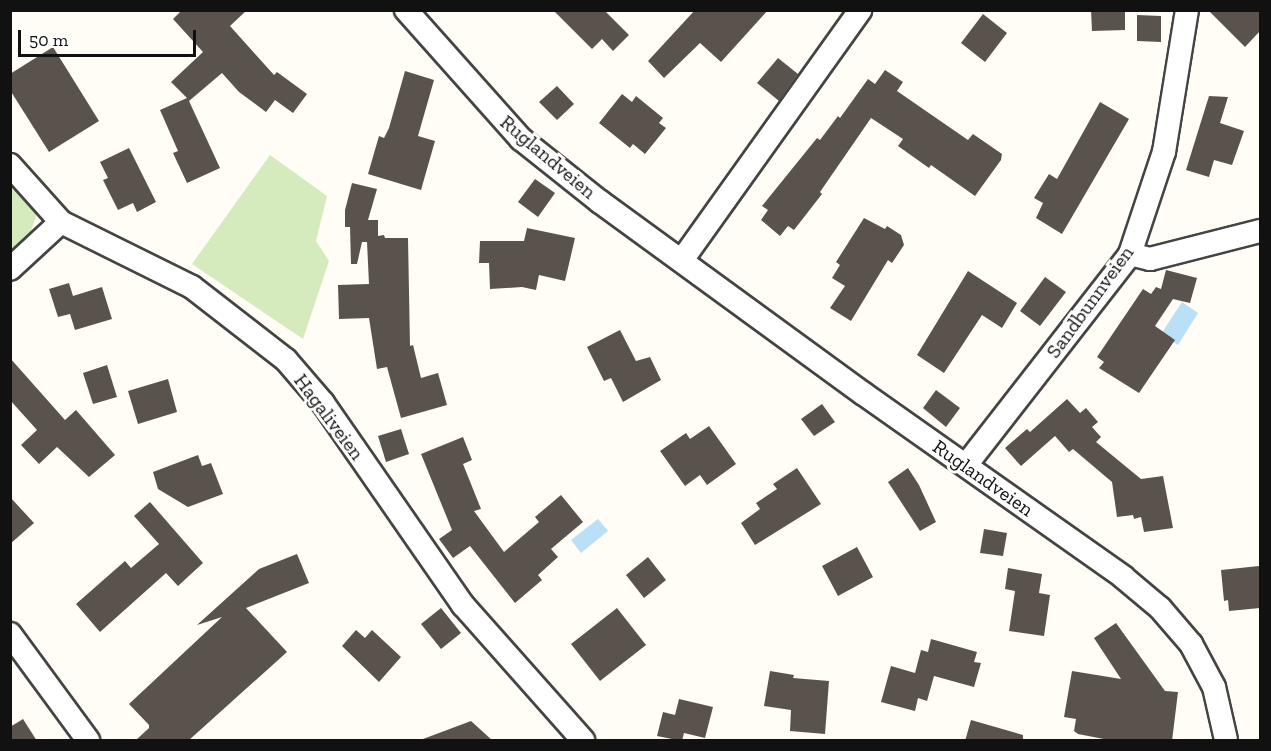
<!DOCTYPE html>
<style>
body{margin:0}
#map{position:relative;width:1271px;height:751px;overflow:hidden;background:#fffdf5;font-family:"Zilla Slab",serif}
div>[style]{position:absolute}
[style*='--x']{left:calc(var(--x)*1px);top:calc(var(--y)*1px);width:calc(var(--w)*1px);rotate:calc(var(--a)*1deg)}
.green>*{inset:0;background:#d5ebbd}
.water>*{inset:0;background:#b9e0f7}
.building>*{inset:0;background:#5a524d}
.roads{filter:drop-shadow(2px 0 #444) drop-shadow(-2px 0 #444) drop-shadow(0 2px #444) drop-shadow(0 -2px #444)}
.minor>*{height:22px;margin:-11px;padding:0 11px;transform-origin:11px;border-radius:11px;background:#fff}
span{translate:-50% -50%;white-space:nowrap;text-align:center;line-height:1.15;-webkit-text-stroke:6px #fff;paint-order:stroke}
.street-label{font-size:20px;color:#111}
.frame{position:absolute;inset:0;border:12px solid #111;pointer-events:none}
.scale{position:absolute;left:18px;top:30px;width:178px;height:27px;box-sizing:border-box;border:3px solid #111;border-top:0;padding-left:8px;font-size:18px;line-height:21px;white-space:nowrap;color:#111;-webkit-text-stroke:4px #fff;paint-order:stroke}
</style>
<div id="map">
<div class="green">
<div style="clip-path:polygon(270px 155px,327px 196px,316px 241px,329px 261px,303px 339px,192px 264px)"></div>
<div style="clip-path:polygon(10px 170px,40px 204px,26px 246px,10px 256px)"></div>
</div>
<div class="water">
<div style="clip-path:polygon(1182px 302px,1198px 313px,1178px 345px,1161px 334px)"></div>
<div style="clip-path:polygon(598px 519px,608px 531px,581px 553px,571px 540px)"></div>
</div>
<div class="building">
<div style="clip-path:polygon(182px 10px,247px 10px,230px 26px,274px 75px,277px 72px,307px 94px,293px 113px,275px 100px,266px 112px,239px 92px,222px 73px,189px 101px,220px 168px,187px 183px,173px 153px,178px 151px,160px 110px,187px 98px,171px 82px,203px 52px,173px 19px)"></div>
<div style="clip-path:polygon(553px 10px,604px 10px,629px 35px,613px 51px,602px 39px,592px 49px)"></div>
<div style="clip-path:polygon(695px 10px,768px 10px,721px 62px,700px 43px,664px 78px,648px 61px)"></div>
<div style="clip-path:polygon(1091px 10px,1125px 10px,1125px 30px,1092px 31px)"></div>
<div style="clip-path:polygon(1208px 10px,1260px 10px,1260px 31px,1245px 47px)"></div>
<div style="clip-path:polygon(983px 14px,1007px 33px,985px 62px,961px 43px)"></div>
<div style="clip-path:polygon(1137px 15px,1161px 16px,1161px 42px,1137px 41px)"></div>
<div style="clip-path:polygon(53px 47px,99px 121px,49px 152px,10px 90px,10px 74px)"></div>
<div style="clip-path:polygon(778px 58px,798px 74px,779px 101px,757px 83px)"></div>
<div style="clip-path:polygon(885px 70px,903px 82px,897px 91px,968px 140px,973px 134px,1002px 154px,1001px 160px,975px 196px,931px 165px,929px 168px,898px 146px,903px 139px,871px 118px,820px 192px,822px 194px,794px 230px,788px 226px,780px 236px,761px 220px,768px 210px,762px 206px,817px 138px,820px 140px,838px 116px,840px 118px,868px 79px,875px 84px)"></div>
<div style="clip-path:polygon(405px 71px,434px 80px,418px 136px,435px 141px,421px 190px,368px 174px,379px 136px,384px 138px,389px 128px)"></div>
<div style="clip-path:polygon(557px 86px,574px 104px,557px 120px,539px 102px)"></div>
<div style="clip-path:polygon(622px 94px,632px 102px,636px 96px,663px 118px,659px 123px,666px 128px,645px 154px,633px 144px,630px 148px,599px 123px)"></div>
<div style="clip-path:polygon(1209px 96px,1228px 97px,1220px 123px,1244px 131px,1232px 165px,1214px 160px,1209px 177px,1186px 170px)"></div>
<div style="clip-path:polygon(1100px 102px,1129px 119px,1062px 234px,1036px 218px,1043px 203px,1034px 198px,1049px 174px,1057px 179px)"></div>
<div style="clip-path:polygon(129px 148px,156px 202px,137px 212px,133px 203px,118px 210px,103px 180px,108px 178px,100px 162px)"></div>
<div style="clip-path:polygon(535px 179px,555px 193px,538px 217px,518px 202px)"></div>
<div style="clip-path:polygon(352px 183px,377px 189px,368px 220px,378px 220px,378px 236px,384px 235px,385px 238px,408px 238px,410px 346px,413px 345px,421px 378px,438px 373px,447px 405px,401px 418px,387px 367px,377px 369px,369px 318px,339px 319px,338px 285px,369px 284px,367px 242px,362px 242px,357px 264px,351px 264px,350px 227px,345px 227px,345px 210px)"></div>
<div style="clip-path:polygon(864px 218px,885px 229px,887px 226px,901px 235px,904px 245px,892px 263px,888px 260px,851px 321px,830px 308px,845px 286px,832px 278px,840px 265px,836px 262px)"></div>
<div style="clip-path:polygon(527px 228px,575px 238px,565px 281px,539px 275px,536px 290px,522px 287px,490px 289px,489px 263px,479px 263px,480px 241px,524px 241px)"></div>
<div style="clip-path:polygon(1166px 270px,1197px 278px,1190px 303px,1173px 299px,1155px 326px,1175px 340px,1139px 393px,1099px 368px,1104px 362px,1097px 357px,1143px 289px,1151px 294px,1156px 287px,1161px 289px)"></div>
<div style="clip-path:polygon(968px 271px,1017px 303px,1002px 328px,982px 315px,944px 373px,917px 355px)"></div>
<div style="clip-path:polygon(1045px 277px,1066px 292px,1040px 326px,1020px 311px)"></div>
<div style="clip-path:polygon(69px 283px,73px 296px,102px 287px,112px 319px,75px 330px,70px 314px,58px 317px,49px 289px)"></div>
<div style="clip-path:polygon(620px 330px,636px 361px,650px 357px,661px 380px,623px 402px,611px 378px,604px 381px,587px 347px)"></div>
<div style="clip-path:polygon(10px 358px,65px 420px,76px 410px,115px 455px,89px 477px,57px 447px,39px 464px,21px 445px,37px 430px,10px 400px)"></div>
<div style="clip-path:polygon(107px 365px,117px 397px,93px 404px,83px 373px)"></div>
<div style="clip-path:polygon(168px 379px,177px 412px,138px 424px,128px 391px)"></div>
<div style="clip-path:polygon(936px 390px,960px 408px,946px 427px,923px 408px)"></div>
<div style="clip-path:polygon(1067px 399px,1080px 413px,1086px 408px,1098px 422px,1092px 427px,1101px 437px,1096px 442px,1141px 479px,1163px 476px,1173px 528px,1144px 532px,1141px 517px,1134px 519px,1133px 515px,1117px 517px,1112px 482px,1073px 449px,1069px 452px,1055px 436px,1021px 466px,1005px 448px,1027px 429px,1030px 432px)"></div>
<div style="clip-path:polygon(822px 404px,835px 422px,814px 436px,801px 419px)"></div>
<div style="clip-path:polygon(709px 426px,736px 464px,707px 485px,700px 475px,685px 486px,660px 451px,686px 433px,690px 439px)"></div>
<div style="clip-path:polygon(401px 429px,409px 454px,386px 462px,378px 436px)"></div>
<div style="clip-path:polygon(463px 437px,472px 460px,463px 464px,481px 509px,474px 511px,504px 552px,539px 522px,535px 517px,561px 495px,583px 522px,551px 549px,558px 557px,538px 575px,542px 580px,515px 603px,470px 546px,453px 558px,439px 539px,452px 530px,421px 454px)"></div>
<div style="clip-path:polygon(198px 455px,202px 466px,211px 463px,223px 494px,188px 507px,158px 489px,153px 472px)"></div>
<div style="clip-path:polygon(797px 468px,821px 504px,755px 545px,741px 523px,760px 509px,756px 503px,777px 489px,773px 484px)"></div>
<div style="clip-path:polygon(908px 468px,919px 485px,936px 522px,920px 531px,888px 482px)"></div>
<div style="clip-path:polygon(10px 497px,34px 523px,10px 544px)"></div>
<div style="clip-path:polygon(150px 502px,203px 563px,178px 586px,166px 573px,100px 632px,76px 604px,125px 561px,131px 568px,159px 544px,134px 516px)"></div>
<div style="clip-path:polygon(984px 529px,1007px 533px,1003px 556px,980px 553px)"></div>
<div style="clip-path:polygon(857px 547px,873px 577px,838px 596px,822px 566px)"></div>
<div style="clip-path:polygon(297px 554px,309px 583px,246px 608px,287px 652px,188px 741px,135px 741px,149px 728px,149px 725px,129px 704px,222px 617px,197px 625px,259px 569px)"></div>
<div style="clip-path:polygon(648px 557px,666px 580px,644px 598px,626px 575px)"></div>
<div style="clip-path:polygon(1259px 566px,1260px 608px,1229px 611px,1228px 600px,1224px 601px,1221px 570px)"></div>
<div style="clip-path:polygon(1008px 568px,1042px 574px,1039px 593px,1050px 595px,1044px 636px,1009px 631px,1015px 591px,1005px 589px)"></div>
<div style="clip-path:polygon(441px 608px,461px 633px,441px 649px,421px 624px)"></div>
<div style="clip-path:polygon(617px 608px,646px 645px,600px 681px,571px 644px)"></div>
<div style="clip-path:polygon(1116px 623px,1165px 691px,1178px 692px,1172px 741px,1114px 741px,1078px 734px,1074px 731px,1076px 719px,1064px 717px,1072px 671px,1121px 679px,1094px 638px)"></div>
<div style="clip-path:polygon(356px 630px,365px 638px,372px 630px,401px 657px,379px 682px,342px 646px)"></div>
<div style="clip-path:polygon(931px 639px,977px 652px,974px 662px,981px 663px,974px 687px,934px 676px,927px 701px,918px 698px,915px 711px,881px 702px,891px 666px,915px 673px,921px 650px,928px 652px)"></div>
<div style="clip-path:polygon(770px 671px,794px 675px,793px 678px,829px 681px,825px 734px,790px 731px,791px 710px,764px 706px)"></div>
<div style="clip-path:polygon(679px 699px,713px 707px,705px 738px,684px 733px,682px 741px,657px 736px,663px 712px,675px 715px)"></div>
<div style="clip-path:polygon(23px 719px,37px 741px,10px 741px,10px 727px)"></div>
<div style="clip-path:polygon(971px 720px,1023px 735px,1023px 741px,965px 741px)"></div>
<div style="clip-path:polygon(471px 721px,493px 741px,424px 741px,423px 739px)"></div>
</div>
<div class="roads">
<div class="minor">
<div style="--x:406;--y:10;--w:173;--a:48.3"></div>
<div style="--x:521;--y:139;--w:100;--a:38.5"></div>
<div style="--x:599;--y:201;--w:328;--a:36.1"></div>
<div style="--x:864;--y:394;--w:317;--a:35.2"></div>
<div style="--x:1123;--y:577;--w:48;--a:40"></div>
<div style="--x:1160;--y:608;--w:48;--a:49.3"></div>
<div style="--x:1191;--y:644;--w:49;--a:61.9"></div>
<div style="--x:1214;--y:687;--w:54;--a:77.2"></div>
<div style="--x:10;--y:165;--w:76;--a:48.2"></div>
<div style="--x:61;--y:222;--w:146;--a:26.4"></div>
<div style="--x:192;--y:287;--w:119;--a:37.8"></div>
<div style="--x:286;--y:360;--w:57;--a:49.3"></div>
<div style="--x:323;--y:403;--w:246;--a:55.3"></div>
<div style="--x:463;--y:605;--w:181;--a:48.4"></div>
<div style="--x:1130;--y:254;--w:21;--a:14"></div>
<div style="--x:1150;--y:259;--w:114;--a:-14.3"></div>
<div style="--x:682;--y:260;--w:307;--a:-54.5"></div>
<div style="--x:10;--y:269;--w:69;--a:-42.7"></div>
<div style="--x:966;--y:465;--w:267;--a:-52.1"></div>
<div style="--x:1130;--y:254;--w:108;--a:-71.6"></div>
<div style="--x:1164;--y:152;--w:144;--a:-80.8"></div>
<div style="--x:10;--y:634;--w:132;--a:53.7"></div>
</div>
</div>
<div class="street-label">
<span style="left:548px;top:157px;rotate:40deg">Ruglandveien</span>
<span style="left:1090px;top:302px;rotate:-54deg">Sandbunnveien</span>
<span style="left:329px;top:417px;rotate:53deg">Hagaliveien</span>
<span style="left:983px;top:478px;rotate:35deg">Ruglandveien</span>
</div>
<div class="frame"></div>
<div class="scale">50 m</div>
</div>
